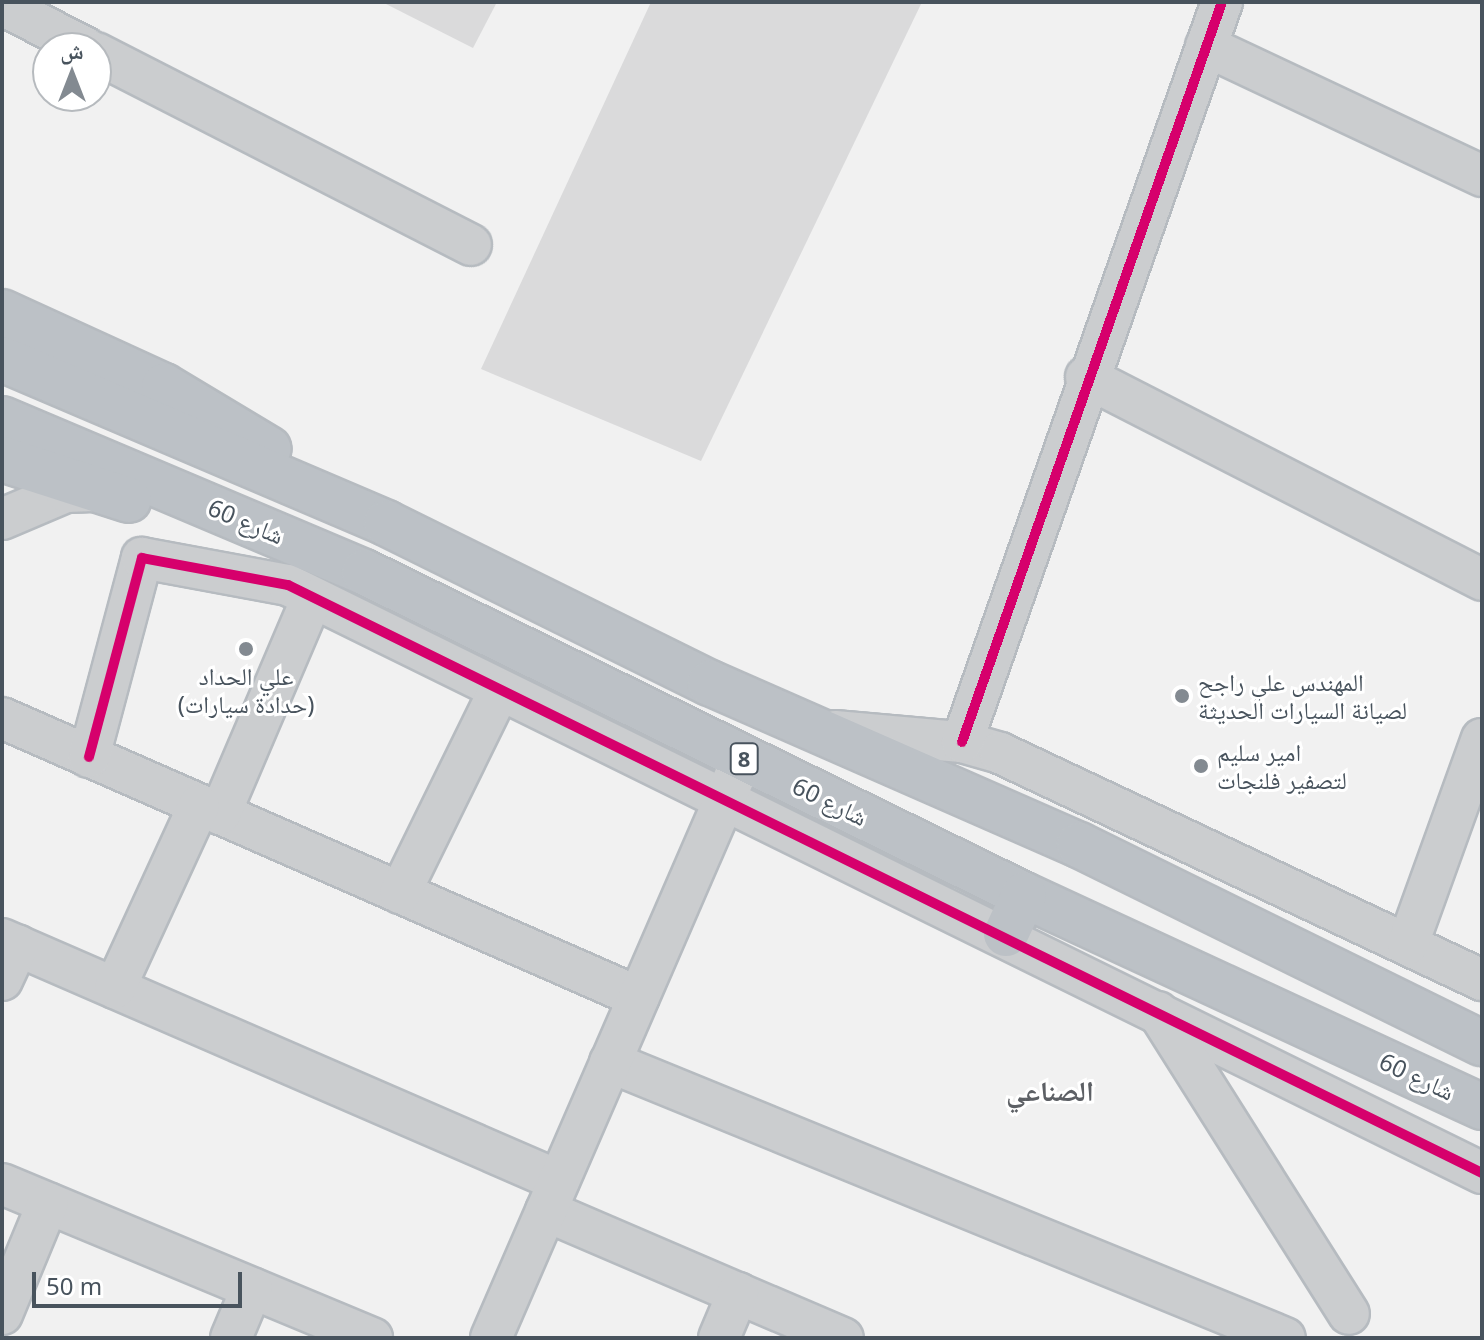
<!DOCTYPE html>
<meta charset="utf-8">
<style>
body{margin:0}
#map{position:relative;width:1484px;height:1340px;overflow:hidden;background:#f1f1f1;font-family:"Noto Sans","Noto Naskh Arabic",sans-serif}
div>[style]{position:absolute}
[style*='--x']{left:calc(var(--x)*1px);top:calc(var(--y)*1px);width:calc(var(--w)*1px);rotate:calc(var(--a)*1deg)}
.building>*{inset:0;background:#dadadb}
.roads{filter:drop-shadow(2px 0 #b6bbc0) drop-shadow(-2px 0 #b6bbc0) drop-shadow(0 2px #b6bbc0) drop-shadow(0 -2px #b6bbc0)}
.minor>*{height:40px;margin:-20px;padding:0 20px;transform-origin:20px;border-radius:20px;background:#cbcdcf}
.highway>*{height:44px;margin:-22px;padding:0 22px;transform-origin:22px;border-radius:22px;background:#bcc1c6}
.cycleway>*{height:10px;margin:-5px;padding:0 5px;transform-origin:5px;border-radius:5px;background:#d6006c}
.dots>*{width:22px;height:22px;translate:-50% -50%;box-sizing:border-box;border:4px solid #fff;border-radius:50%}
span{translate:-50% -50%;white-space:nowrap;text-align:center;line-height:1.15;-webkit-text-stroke:6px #fff;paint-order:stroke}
.shield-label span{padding:2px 6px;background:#fff;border:2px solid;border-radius:6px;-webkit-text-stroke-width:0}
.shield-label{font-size:22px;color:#48535d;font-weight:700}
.street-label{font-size:24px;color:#48535d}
.poi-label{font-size:24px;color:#48535d}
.left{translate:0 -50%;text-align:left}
.quarter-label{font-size:28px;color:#5d6065;font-weight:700}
.frame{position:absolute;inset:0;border:4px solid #48535d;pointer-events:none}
.north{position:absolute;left:32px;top:32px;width:80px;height:80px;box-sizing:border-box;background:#fff;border:2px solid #b6babe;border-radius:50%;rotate:0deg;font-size:22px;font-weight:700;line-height:32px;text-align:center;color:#48535d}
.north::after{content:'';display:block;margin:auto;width:28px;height:36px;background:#838a91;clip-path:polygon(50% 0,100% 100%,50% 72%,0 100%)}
.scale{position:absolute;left:32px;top:1272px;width:210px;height:36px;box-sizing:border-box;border:4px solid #48535d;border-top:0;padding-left:10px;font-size:24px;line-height:28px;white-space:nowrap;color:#48535d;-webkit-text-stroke:6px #fff;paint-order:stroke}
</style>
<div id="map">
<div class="building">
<div style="clip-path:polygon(382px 2px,497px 2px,473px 48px)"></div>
<div style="clip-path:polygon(651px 2px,922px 2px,701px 461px,481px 369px)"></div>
</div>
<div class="roads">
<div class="minor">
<div style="--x:2;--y:5;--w:94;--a:27.1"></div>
<div style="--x:1206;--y:46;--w:305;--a:25.2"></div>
<div style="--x:96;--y:53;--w:421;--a:27.1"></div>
<div style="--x:1086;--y:377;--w:445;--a:27.1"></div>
<div style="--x:2;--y:519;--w:69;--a:-22.9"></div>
<div style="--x:66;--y:492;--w:34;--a:-2"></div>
<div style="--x:2;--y:718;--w:695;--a:23.69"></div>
<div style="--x:835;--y:731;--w:127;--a:5"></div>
<div style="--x:962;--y:742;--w:40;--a:16"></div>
<div style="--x:1000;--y:753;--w:533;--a:25.22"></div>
<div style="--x:962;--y:742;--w:784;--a:-70.64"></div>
<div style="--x:89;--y:757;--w:206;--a:-75.1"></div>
<div style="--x:142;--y:558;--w:148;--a:10.5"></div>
<div style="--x:288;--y:585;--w:1331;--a:26.22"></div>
<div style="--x:220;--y:814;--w:232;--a:-66.9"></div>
<div style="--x:400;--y:893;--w:225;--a:-63.9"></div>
<div style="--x:2;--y:939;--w:607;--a:23.48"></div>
<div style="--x:1408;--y:944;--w:218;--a:-70.2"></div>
<div style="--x:2;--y:980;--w:38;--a:-65"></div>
<div style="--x:115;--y:988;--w:201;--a:-65.3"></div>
<div style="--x:1158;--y:1012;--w:357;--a:57.7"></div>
<div style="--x:610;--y:1062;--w:729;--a:22.24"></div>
<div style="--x:2;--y:1184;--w:401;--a:22.6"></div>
<div style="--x:546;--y:1211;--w:323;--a:23.2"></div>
<div style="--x:2;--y:1314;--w:120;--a:-67.5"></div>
<div style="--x:231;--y:1338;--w:54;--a:-67.2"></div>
<div style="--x:491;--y:1338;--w:616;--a:-66.56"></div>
<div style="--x:719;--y:1338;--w:49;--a:-67.1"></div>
</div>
<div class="highway">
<div style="--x:2;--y:312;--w:178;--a:24.6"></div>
<div style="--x:164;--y:386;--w:122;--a:31"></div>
<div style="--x:2;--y:359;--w:418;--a:23.1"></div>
<div style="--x:386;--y:523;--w:361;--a:26.3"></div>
<div style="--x:710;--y:683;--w:403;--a:23.7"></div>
<div style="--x:1079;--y:845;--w:449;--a:26.2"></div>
<div style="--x:2;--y:419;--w:393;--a:22.9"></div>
<div style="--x:364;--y:572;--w:735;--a:26.08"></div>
<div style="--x:1024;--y:895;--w:505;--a:24.84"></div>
<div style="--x:2;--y:459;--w:133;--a:17.9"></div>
<div style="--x:1006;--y:934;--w:43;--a:-65.2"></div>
</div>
</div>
<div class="cycleway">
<div style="--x:962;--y:742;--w:784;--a:-70.64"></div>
<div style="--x:89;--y:757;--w:206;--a:-75.1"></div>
<div style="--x:142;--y:558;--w:148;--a:10.5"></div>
<div style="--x:288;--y:585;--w:1331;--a:26.22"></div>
</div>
<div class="dots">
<div style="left:246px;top:649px;background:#838a91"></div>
<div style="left:1182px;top:696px;background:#838a91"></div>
<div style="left:1201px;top:766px;background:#838a91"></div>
</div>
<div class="shield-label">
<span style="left:744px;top:759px">8</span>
</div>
<div class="street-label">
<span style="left:246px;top:521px;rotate:23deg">شارع 60</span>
<span style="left:830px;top:801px;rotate:26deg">شارع 60</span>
<span style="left:1417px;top:1076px;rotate:25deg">شارع 60</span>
</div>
<div class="poi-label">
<span style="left:246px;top:690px">علي الحداد<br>(حدادة سيارات)</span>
<span class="left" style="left:1198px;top:696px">المهندس علي راجح<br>لصيانة السيارات الحديثة</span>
<span class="left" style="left:1217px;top:766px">امير سليم<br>لتصفير فلنجات</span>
</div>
<div class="quarter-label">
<span style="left:1050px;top:1090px">الصناعي</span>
</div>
<div class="frame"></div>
<div class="north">ش</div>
<div class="scale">50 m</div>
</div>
